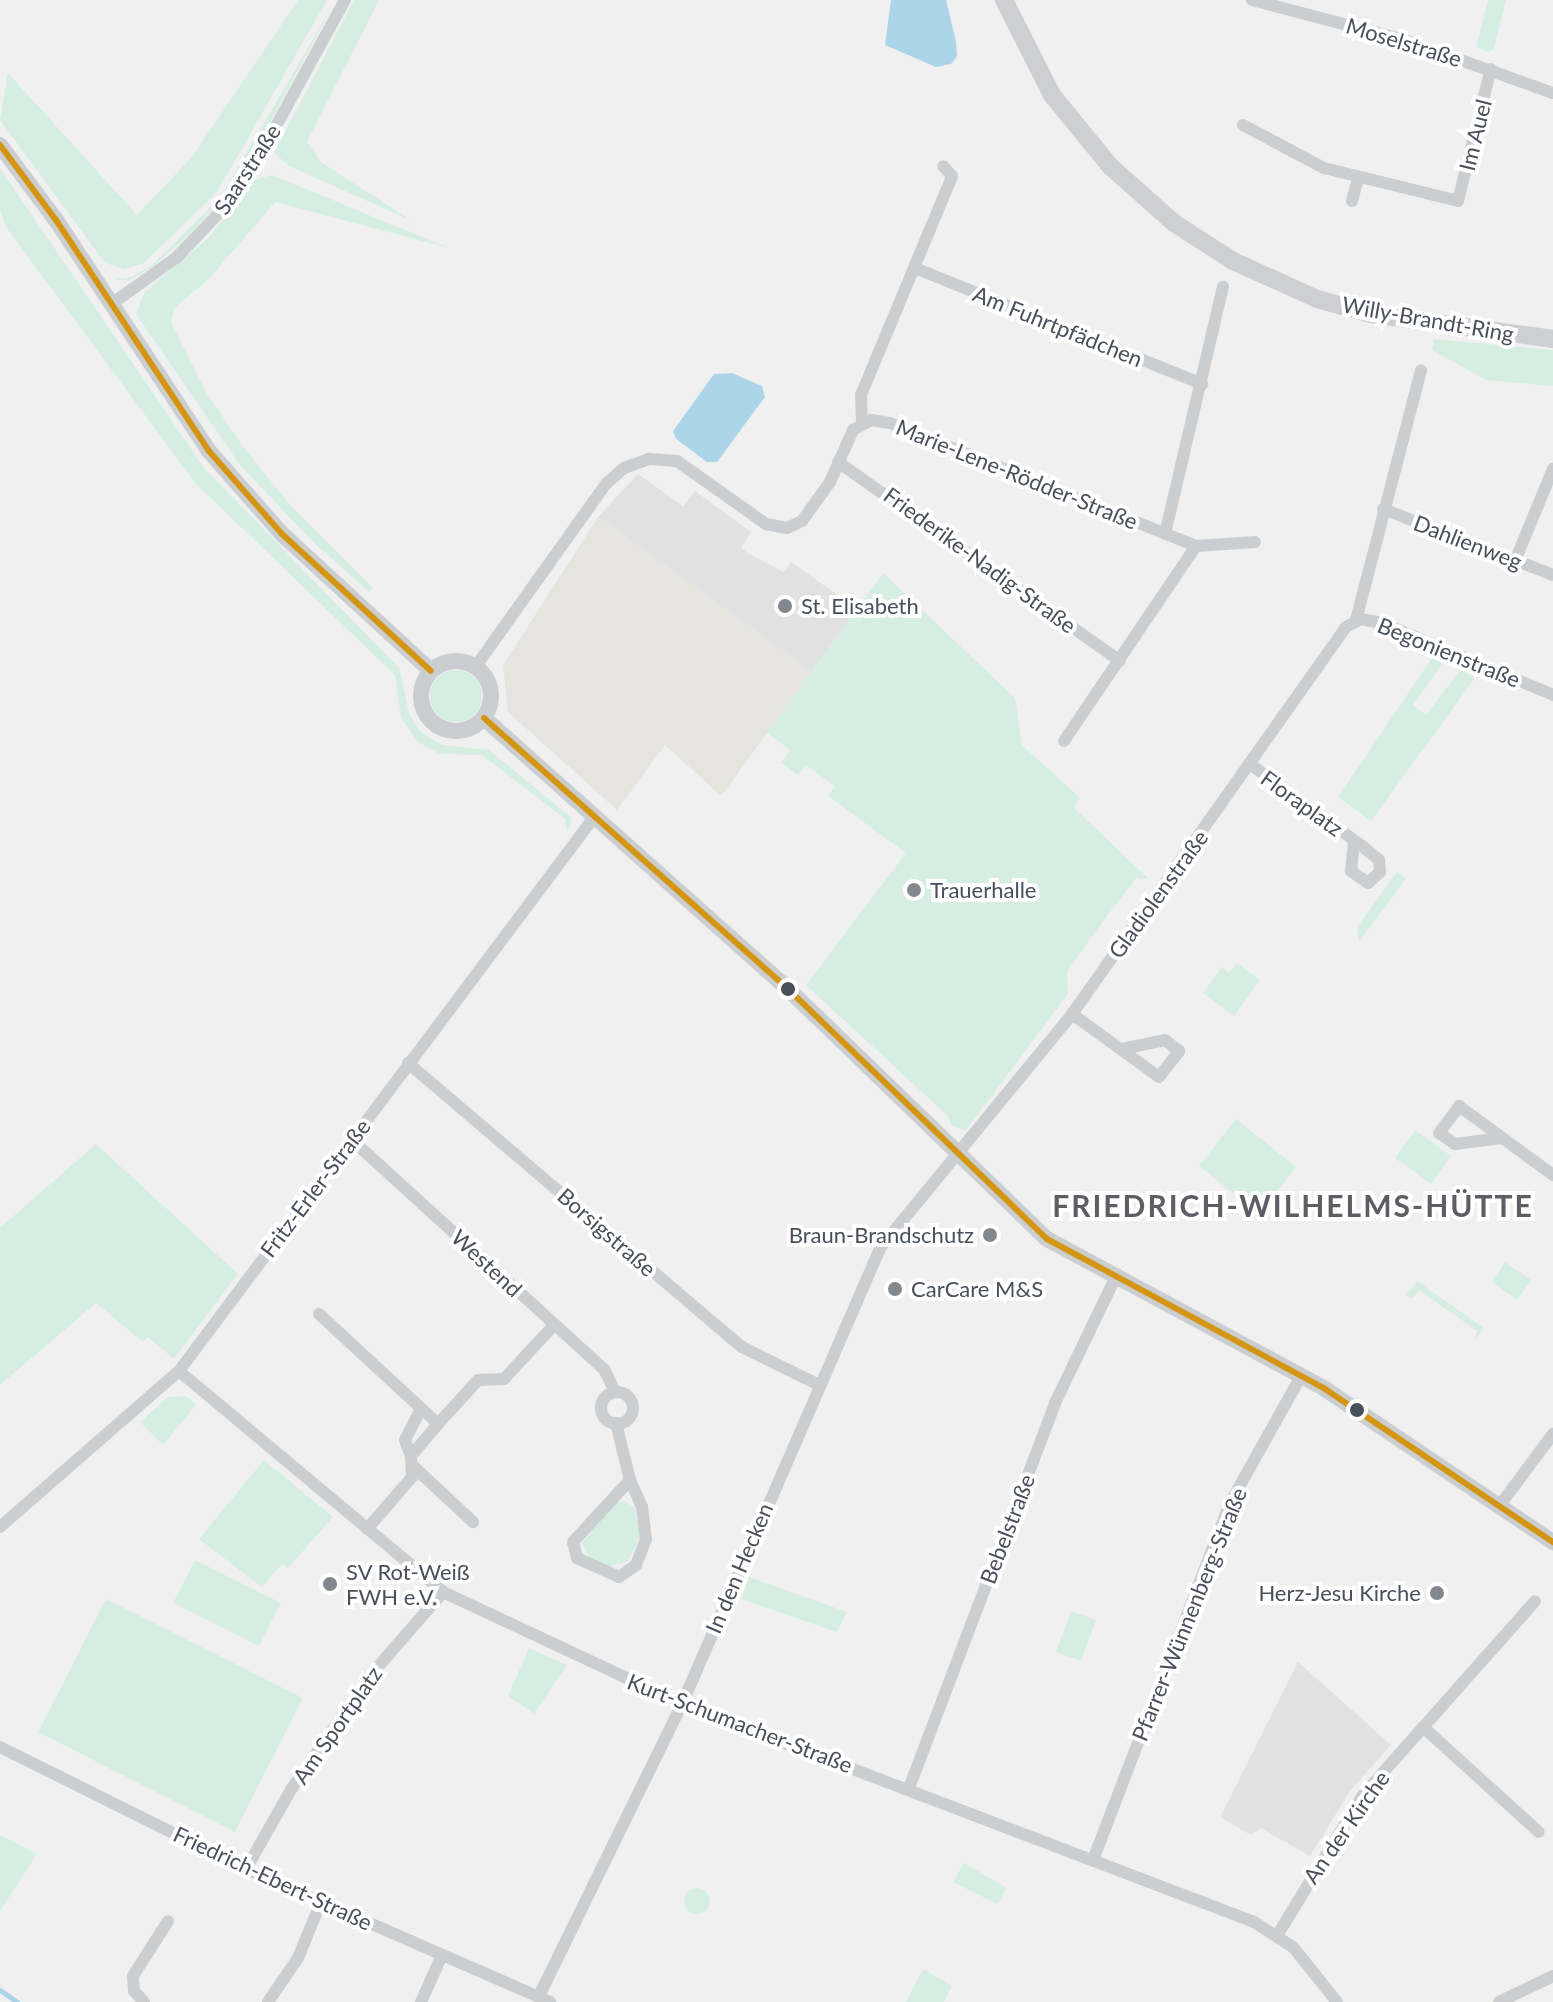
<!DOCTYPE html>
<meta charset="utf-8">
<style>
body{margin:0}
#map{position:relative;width:1553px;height:2002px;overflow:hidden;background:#f0f0f0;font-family:Lato,sans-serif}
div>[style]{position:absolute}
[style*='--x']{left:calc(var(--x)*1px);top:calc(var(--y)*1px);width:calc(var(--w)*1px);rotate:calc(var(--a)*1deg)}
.commercial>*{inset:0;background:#e5e4de}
.education>*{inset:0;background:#e2e1e1}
.green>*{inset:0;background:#d6eee2}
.round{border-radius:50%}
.water>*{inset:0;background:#acd5ea}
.stream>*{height:5px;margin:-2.5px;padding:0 2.5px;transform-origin:2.5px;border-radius:2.5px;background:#acd5ea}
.minor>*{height:12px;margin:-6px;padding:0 6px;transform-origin:6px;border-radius:6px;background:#cbced1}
.minor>.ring{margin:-6px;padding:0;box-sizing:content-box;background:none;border:12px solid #cbced1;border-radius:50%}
.tertiary>*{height:16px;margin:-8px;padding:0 8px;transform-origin:8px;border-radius:8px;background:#cbced1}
.tertiary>.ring{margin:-8px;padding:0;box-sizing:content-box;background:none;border:16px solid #cbced1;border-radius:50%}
.secondary>*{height:18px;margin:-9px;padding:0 9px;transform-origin:9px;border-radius:9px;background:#cdcfd2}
.bus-1>*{height:6px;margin:-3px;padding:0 3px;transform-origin:3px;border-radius:3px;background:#d49512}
.dots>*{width:22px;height:22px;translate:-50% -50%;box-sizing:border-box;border:4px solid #fff;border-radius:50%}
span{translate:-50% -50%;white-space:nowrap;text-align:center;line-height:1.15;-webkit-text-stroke:8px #fff;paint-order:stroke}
.street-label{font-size:22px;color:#48505b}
.poi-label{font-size:22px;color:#48505b}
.left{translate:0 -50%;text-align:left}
.right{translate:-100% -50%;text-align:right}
.district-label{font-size:30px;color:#5c5e63;font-weight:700;letter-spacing:2px}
</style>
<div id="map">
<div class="commercial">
<div style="clip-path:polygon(598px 517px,812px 672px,721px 796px,665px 745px,617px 810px,508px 712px,503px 665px)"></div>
</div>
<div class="education">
<div style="clip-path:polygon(638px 474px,683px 506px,695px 491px,751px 532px,741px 548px,749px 554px,784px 572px,791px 562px,857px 609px,812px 672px,598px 517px)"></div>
<div style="clip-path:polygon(1298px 1662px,1391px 1745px,1350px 1791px,1310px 1856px,1261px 1828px,1251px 1835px,1220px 1817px)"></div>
</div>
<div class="green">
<div style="clip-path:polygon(298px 0,327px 0,217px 192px,143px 264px,124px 269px,105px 263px,0 120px,8px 73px,137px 215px,191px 158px)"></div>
<div style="clip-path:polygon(336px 0,266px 130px,221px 200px,192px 232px,155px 265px,129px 281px,113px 279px,132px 277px,153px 264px,220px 198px)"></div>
<div style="clip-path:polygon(354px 0,379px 0,307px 142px,321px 162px,412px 221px,289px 166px,274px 153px)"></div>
<div style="clip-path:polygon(1488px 0,1506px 0,1494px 49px,1489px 52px,1476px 47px)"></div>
<div style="clip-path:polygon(0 168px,204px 468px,400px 669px,409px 714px,420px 731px,442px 745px,489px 750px,572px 818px,567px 833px,565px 819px,482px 755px,440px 754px,418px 742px,401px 718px,395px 675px,196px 484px,6px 227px,0 209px)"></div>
<div style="clip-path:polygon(272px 175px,449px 248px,275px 202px,208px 280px,174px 308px,171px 322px,206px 392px,242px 445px,291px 506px,373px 588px,369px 592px,310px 539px,240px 465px,136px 314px,144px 293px,209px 237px,254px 180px)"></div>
<div style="clip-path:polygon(1434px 339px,1553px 350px,1553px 386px,1486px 380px,1432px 350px)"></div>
<div style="clip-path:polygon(883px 573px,1015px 698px,1022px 745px,1080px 798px,1074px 808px,1149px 879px,1136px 878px,1101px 924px,1067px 971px,1068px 994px,966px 1130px,951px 1126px,948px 1116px,806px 985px,906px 853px,828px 796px,835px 786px,806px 765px,798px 775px,781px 763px,790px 750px,767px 733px)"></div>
<div style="clip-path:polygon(1432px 658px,1443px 663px,1413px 705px,1426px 715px,1460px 670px,1475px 678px,1371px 821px,1338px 797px)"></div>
<div class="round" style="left:430px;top:670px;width:52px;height:52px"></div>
<div style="clip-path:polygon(1397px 872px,1406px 879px,1359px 942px,1357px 927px)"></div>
<div style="clip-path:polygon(1237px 963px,1260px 980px,1234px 1016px,1203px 993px,1222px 967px,1229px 973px)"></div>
<div style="clip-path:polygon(1236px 1119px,1296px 1167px,1259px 1214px,1199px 1166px)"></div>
<div style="clip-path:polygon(1415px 1130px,1451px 1156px,1431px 1184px,1395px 1158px)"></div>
<div style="clip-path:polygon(96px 1144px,238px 1274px,174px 1359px,148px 1337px,143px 1342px,96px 1303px,0 1385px,0 1228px)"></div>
<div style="clip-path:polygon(1505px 1262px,1531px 1280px,1517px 1300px,1492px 1282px)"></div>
<div style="clip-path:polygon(1417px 1281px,1484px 1328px,1475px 1341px,1477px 1331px,1419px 1290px,1412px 1299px,1406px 1295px)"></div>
<div style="clip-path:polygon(186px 1396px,196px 1405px,163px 1445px,140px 1422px,168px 1397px)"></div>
<div style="clip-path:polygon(264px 1460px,333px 1517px,288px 1568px,282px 1564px,262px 1587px,199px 1539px)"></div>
<div style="clip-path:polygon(625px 1501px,635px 1508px,640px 1536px,628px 1561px,609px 1566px,590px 1558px,582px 1543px,616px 1502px)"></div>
<div style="clip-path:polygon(195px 1560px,281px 1603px,259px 1646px,173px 1603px)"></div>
<div style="clip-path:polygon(749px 1577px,847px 1612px,837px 1632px,741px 1599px)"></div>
<div style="clip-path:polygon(106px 1599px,303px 1698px,235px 1832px,38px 1732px)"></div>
<div style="clip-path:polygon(1071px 1611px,1096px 1620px,1081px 1661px,1056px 1652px)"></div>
<div style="clip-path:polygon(529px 1648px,567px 1665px,534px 1714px,508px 1696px)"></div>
<div style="clip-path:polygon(0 1835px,37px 1854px,0 1911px)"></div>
<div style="clip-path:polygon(964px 1863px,1007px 1888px,997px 1904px,953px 1882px)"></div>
<div class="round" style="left:684px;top:1888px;width:26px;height:26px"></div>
<div style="clip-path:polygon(923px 1969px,952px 1986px,944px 2002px,906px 2002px)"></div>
</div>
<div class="water">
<div style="clip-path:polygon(891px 0,946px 0,956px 41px,957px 56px,951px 64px,936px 67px,885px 45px)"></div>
<div style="clip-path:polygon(732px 373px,762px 386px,765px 397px,717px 462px,707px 462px,676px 439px,673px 431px,714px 374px)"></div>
</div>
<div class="stream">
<div style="--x:0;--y:1990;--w:21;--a:35"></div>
</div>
<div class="minor">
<div style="--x:1252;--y:0;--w:157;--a:14.7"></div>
<div style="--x:1404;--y:40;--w:158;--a:19.6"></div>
<div style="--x:1243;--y:125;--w:92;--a:28"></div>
<div style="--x:1324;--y:168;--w:138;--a:13.8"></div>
<div style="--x:1458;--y:201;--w:136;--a:-76"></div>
<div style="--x:1352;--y:201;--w:24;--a:-75"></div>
<div style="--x:915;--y:268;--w:310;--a:22"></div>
<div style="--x:110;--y:305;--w:81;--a:-35.5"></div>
<div style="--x:176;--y:258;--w:65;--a:-46.2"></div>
<div style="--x:221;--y:211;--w:66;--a:-54.9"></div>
<div style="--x:259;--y:157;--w:179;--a:-61.3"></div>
<div style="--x:862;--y:423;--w:28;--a:-92"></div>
<div style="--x:861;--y:395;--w:237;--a:-67.4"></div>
<div style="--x:952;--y:176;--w:13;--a:-132"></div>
<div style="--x:838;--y:462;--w:345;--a:35.2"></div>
<div style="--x:1383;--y:509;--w:182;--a:21.2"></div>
<div style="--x:1165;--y:534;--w:254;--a:-76.8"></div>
<div style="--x:1515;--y:561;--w:100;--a:-67.6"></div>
<div style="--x:1356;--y:620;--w:258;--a:-75.4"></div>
<div style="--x:476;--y:666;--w:224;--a:-54.5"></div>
<div style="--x:606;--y:484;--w:24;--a:-42"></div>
<div style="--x:624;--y:468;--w:27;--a:-20"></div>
<div style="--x:649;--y:459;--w:28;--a:4"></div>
<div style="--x:677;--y:461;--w:109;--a:35.3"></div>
<div style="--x:766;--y:524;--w:21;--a:11"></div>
<div style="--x:787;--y:528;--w:17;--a:-25"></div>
<div style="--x:802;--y:521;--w:48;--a:-54.3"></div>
<div style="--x:830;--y:482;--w:57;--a:-66.1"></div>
<div style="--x:853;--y:430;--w:21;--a:-29"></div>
<div style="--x:871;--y:420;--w:19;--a:9"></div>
<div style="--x:890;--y:423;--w:330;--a:21.9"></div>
<div style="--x:1196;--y:546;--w:59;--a:-3.9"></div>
<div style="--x:1064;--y:741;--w:235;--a:-55.9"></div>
<div style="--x:1250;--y:764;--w:139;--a:36.2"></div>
<div style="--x:1362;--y:846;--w:22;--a:39"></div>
<div style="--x:1379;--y:860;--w:12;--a:85"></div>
<div style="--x:1380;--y:872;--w:16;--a:137"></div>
<div style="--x:1368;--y:883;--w:21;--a:-145"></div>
<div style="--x:1351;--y:871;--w:30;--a:-84"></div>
<div style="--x:1072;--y:1014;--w:107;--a:35.9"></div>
<div style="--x:1159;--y:1077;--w:33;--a:-52"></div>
<div style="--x:1179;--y:1051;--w:18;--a:-142"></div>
<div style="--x:1165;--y:1040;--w:45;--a:168.4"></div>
<div style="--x:408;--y:1063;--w:438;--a:40.4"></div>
<div style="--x:742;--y:1347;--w:84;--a:26.3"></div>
<div style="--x:1502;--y:1138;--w:47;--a:172.7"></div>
<div style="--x:1455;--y:1144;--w:19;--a:-145"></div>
<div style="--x:1439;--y:1133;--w:34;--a:-53"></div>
<div style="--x:1459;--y:1106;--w:117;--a:36.3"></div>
<div style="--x:352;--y:1140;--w:341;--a:42.3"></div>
<div style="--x:604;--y:1369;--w:25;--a:64"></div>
<div style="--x:319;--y:1314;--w:162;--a:42.7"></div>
<div style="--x:179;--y:1371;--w:344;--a:39.9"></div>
<div style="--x:443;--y:1592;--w:264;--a:25.1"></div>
<div style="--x:682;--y:1704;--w:612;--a:20.86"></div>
<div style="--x:1254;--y:1922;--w:46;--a:32.7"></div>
<div style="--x:1293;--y:1947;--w:70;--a:51.3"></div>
<div class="ring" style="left:601px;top:1392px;width:20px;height:20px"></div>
<div style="--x:616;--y:1423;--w:59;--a:76.2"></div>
<div style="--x:411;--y:1456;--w:17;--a:-111"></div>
<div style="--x:405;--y:1440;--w:35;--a:-63"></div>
<div style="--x:414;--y:1467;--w:81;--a:43"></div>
<div style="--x:630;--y:1480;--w:30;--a:66"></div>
<div style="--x:642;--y:1507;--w:32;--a:83"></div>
<div style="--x:646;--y:1539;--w:28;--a:111"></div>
<div style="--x:636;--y:1565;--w:21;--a:145"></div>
<div style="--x:619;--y:1577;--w:46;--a:-155.7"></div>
<div style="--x:577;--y:1558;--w:16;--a:-104"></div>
<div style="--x:573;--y:1542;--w:84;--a:-47.4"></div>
<div style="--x:1500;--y:1505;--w:89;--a:-53.3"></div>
<div style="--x:0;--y:1527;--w:237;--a:-41.1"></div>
<div style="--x:179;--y:1371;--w:694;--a:-53.15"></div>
<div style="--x:367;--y:1529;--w:69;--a:-49.1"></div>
<div style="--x:412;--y:1477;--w:21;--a:-93"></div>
<div style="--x:411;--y:1456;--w:42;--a:-49.8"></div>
<div style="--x:438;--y:1424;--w:59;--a:-47.7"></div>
<div style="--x:478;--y:1380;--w:26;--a:-2"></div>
<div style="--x:504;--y:1379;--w:74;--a:-47.2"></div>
<div style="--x:1423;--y:1727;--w:156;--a:42.2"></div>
<div style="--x:0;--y:1747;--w:275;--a:26.4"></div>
<div style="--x:246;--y:1869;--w:332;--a:23.6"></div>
<div style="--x:909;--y:1788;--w:412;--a:-69.2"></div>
<div style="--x:1055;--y:1403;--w:143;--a:-64.3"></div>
<div style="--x:1093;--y:1860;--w:380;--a:-69"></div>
<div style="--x:1229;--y:1505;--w:148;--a:-60.8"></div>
<div style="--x:246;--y:1869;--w:93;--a:-60.4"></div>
<div style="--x:292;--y:1788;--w:136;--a:-55.1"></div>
<div style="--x:370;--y:1676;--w:111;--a:-49"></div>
<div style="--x:1278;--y:1934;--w:163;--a:-58.6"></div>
<div style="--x:1363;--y:1795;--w:259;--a:-48.4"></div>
<div style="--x:539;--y:1996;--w:325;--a:-63.9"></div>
<div style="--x:682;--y:1704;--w:497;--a:-66.5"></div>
<div style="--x:880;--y:1248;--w:303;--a:-50.6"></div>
<div style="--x:1072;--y:1014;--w:474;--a:-54.7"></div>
<div style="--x:1346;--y:627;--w:17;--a:-28"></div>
<div style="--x:1361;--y:619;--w:21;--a:11"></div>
<div style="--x:1382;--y:623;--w:186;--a:22.8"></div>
<div style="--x:144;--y:2002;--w:15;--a:-132"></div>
<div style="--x:134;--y:1991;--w:15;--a:-94"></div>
<div style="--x:133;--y:1976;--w:65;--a:-57.5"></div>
<div style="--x:268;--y:2002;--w:53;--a:-55.7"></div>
<div style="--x:298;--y:1958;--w:61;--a:-67.7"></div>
<div style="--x:421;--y:2002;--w:51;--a:-65.9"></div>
<div style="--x:1499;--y:2002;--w:60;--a:-25.7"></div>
</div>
<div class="tertiary">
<div style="--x:0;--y:145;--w:94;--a:53.3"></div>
<div style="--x:56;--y:220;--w:276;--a:56.5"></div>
<div style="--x:208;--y:450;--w:112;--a:48.6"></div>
<div style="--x:282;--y:534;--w:202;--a:42.6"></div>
<div class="ring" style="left:421px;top:661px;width:54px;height:54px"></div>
<div style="--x:484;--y:718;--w:404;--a:41.7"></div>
<div style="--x:786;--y:987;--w:363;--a:44"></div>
<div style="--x:1047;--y:1239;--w:316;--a:28.3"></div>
<div style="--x:1325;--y:1389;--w:275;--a:33.9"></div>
</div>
<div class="secondary">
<div style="--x:1004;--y:0;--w:106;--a:63.2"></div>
<div style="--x:1052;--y:95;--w:93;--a:50.7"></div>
<div style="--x:1111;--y:167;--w:84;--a:41.6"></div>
<div style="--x:1174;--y:223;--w:70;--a:32.8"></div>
<div style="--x:1233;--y:261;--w:92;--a:24.3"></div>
<div style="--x:1317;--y:299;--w:56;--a:15.5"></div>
<div style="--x:1371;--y:314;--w:184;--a:7.8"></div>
</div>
<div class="bus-1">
<div style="--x:0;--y:145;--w:94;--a:53.3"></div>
<div style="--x:56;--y:220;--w:276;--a:56.5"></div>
<div style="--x:208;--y:450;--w:112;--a:48.6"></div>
<div style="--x:282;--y:534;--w:202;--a:42.6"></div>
<div style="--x:484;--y:718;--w:404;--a:41.7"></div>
<div style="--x:786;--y:987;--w:363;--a:44"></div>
<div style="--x:1047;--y:1239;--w:316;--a:28.3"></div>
<div style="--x:1325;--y:1389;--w:275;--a:33.9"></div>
</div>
<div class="dots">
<div style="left:785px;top:606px;background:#83888f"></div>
<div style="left:914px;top:890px;background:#83888f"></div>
<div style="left:788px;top:989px;background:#48505b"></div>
<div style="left:990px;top:1235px;background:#83888f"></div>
<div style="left:895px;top:1289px;background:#83888f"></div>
<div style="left:1357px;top:1410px;background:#48505b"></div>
<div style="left:330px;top:1584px;background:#83888f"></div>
<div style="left:1437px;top:1593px;background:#83888f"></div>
</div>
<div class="street-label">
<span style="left:1404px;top:42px;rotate:17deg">Moselstraße</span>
<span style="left:1475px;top:135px;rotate:-76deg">Im Auel</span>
<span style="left:247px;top:169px;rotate:-57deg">Saarstraße</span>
<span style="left:1428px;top:319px;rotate:10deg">Willy-Brandt-Ring</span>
<span style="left:1058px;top:326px;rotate:22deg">Am Fuhrtpfädchen</span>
<span style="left:1017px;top:474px;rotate:22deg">Marie-Lene-Rödder-Straße</span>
<span style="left:1468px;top:542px;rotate:21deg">Dahlienweg</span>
<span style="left:980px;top:560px;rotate:36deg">Friederike-Nadig-Straße</span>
<span style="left:1449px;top:652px;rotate:22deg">Begonienstraße</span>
<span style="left:1302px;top:803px;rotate:36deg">Floraplatz</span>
<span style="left:1158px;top:894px;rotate:-54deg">Gladiolenstraße</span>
<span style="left:315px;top:1188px;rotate:-53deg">Fritz-Erler-Straße</span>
<span style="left:607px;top:1232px;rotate:41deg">Borsigstraße</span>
<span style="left:487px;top:1263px;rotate:43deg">Westend</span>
<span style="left:1007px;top:1529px;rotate:-69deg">Bebelstraße</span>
<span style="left:739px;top:1568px;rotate:-67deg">In den Hecken</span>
<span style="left:1189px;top:1614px;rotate:-68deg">Pfarrer-Wünnenberg-Straße</span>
<span style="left:740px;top:1723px;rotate:21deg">Kurt-Schumacher-Straße</span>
<span style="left:337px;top:1725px;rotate:-55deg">Am Sportplatz</span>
<span style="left:1346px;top:1827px;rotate:-55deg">An der Kirche</span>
<span style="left:273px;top:1878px;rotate:25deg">Friedrich-Ebert-Straße</span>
</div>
<div class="poi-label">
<span class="left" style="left:801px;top:606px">St. Elisabeth</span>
<span class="left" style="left:930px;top:890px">Trauerhalle</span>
<span class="right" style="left:974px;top:1235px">Braun-Brandschutz</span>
<span class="left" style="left:911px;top:1289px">CarCare M&amp;S</span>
<span class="left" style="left:346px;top:1584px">SV Rot-Weiß<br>FWH e.V.</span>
<span class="right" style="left:1421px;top:1593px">Herz-Jesu Kirche</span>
</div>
<div class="district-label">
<span style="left:1293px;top:1205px">FRIEDRICH-WILHELMS-HÜTTE</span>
</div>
</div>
